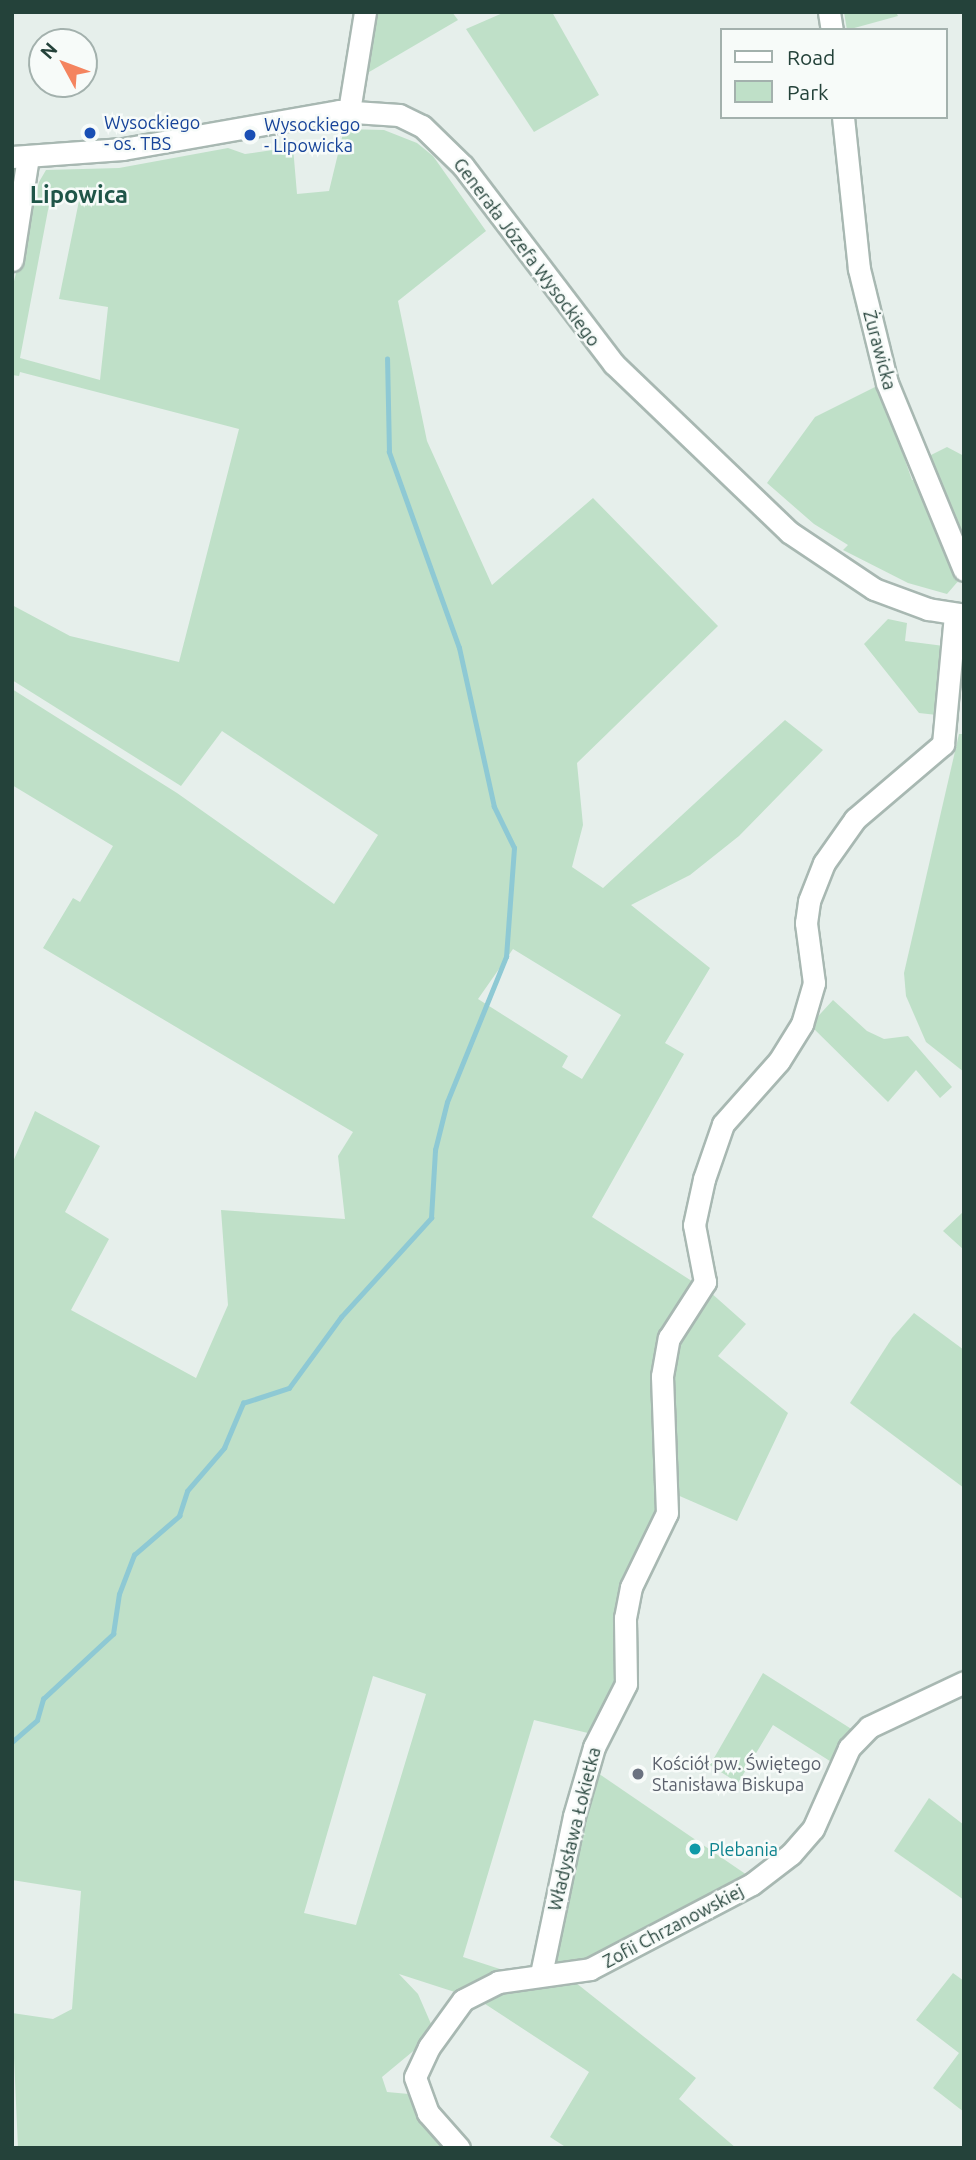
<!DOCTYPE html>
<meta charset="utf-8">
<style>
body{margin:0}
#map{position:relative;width:976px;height:2160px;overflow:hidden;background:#e6efeb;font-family:Ubuntu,sans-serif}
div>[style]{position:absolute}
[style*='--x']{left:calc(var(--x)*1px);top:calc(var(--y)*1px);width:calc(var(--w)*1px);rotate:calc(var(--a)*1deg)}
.green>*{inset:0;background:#bfe0c8}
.stream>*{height:4.5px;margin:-2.25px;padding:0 2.25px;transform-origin:2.25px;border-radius:2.25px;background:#8ec9d4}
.roads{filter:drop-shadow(2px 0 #a8b8b2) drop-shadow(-2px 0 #a8b8b2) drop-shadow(0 2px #a8b8b2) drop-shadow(0 -2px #a8b8b2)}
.minor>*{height:21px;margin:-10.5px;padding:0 10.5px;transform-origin:10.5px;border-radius:10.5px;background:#fff}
.dots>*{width:19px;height:19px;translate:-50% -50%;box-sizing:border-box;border:4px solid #f7fbf9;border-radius:50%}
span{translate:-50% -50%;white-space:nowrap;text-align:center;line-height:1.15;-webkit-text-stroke:5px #f7fbf9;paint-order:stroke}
.transit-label{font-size:18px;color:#164399}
.left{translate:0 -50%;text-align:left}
.street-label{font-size:18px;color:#24423a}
.worship-label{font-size:18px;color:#5b616d}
.culture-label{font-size:18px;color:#0d838f}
.district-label{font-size:24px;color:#1f5548;font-weight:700}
.frame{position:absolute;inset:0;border:14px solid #24423a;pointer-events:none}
.legend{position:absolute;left:720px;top:28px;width:228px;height:91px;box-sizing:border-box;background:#f7fbf9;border:2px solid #a3b1ad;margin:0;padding:9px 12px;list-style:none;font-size:21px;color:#24423a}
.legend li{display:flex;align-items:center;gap:14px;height:35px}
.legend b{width:35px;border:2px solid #a3b1ad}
.north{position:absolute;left:28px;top:28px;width:70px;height:70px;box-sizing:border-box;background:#f7fbf9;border:2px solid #a3b1ad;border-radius:50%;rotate:311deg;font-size:19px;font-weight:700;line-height:28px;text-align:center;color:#24423a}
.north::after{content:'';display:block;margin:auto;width:24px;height:32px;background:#f4845f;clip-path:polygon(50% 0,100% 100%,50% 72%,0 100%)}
</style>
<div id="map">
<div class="green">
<div style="clip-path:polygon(376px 12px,452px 12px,458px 20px,364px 75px,363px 58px)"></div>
<div style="clip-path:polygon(505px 12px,552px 12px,599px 95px,534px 132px,466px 29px)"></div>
<div style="clip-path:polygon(844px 12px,896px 12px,898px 16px,847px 30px)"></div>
<div style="clip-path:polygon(evenodd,344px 129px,384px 130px,417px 143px,433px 156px,486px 231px,398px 301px,427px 441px,492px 585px,593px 498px,718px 626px,577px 763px,583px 825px,572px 867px,603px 888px,785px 720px,823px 750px,739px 836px,690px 875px,631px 905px,710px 968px,665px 1043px,684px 1054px,592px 1217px,698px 1285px,659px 1337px,657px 1523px,614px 1615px,623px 1674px,592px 1734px,534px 1720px,463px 1957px,506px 1971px,464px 1995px,399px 1974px,418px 1994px,435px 2033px,382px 2077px,387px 2092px,409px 2094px,449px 2148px,18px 2148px,12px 2013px,53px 2019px,72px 2009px,81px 1891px,12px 1880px,12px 1164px,35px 1111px,100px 1146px,65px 1212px,109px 1239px,71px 1310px,196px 1378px,228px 1305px,221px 1210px,345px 1219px,338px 1156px,353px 1132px,43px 948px,73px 898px,80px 902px,113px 846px,12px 785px,12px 689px,177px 793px,334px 904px,378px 835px,222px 731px,181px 786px,12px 680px,12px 605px,70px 636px,179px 662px,239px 429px,20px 372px,19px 376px,12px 375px,12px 289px,39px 182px,46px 170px,119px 168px,228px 148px,245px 154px,293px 147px,297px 194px,329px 191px,344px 129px,52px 189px,81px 191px,59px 299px,108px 307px,100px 380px,20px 358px,52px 189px,344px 129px,513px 949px,621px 1015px,582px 1079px,562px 1067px,568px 1056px,478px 999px,513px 949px,344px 129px,373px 1676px,426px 1694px,356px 1925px,304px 1913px,373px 1676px)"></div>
<div style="clip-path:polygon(879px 385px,912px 480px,917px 479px,960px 579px,947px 594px,908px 583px,843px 550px,848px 545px,814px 524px,767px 483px,815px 417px)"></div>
<div style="clip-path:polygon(947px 447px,964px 456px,964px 542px,929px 456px)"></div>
<div style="clip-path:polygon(888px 619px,907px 623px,905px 641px,944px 646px,937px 715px,919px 713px,864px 644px)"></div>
<div style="clip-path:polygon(959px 734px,964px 734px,964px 1072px,926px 1042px,906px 996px,904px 973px)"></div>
<div style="clip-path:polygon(833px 1000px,867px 1031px,884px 1039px,908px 1036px,952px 1087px,940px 1098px,916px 1070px,888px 1102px,810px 1025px)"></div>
<div style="clip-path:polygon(964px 1211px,964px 1250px,943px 1231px)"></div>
<div style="clip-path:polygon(710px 1292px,746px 1324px,718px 1356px,788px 1413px,737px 1521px,675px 1494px,671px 1349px)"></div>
<div style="clip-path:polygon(914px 1313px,964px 1350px,964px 1488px,850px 1403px,892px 1338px)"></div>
<div style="clip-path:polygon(763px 1673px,853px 1730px,833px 1763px,773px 1725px,738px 1783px,710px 1765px)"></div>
<div style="clip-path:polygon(592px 1769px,747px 1875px,579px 1964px,555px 1965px,550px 1953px)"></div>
<div style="clip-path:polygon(929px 1798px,964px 1825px,964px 1900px,894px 1851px)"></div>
<div style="clip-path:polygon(953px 1973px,964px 1981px,964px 2112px,933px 2088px,959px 2053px,916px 2020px)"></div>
<div style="clip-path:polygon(571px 1979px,696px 2078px,679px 2099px,736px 2148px,567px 2148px,550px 2137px,589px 2072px,479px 2000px,493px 1991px)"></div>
</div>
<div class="stream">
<div style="--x:12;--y:1742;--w:33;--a:-41"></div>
<div style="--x:37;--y:1720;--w:22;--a:-74"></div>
<div style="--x:43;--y:1699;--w:96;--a:-42.9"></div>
<div style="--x:113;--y:1634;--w:40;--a:-81.5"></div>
<div style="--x:119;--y:1594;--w:42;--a:-69"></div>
<div style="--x:134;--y:1555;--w:60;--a:-40.9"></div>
<div style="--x:179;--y:1516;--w:26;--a:-72"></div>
<div style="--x:187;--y:1491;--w:57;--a:-49.3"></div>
<div style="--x:224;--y:1448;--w:49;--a:-67.1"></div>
<div style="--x:243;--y:1403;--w:48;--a:-18.1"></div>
<div style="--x:289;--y:1388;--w:88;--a:-53.8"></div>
<div style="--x:341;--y:1317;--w:134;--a:-47.7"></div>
<div style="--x:431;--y:1218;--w:68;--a:-86.6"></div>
<div style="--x:435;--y:1150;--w:49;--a:-76"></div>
<div style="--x:447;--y:1102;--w:157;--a:-67.9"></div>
<div style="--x:506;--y:957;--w:109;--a:-85.8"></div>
<div style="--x:514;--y:848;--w:46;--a:-116"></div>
<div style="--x:494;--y:807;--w:163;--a:-102.4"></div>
<div style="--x:459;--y:648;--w:208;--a:-109.7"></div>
<div style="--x:389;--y:452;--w:93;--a:-91.2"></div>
</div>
<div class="roads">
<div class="minor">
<div style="--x:829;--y:12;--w:18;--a:81"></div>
<div style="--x:349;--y:111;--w:100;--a:-80.8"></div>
<div style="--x:843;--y:117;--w:153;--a:84"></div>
<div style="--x:859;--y:269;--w:117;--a:76.2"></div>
<div style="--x:887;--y:383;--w:202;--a:67.6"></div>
<div style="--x:12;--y:157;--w:111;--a:-4.1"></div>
<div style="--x:123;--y:149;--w:219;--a:-10"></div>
<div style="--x:339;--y:111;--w:60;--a:3.8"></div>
<div style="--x:399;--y:115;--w:25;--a:26"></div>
<div style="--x:422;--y:126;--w:57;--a:44.3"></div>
<div style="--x:463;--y:166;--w:249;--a:52.7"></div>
<div style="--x:614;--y:364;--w:243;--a:43.8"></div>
<div style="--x:789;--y:532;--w:102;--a:33.8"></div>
<div style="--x:874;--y:589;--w:58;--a:20.3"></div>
<div style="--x:928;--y:609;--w:36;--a:9"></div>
<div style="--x:12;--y:260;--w:104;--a:-81.2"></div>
<div style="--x:541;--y:1974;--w:161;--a:-78.2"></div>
<div style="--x:574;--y:1816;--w:72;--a:-73.8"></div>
<div style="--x:594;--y:1747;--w:71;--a:-63.1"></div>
<div style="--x:626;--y:1684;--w:66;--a:-90.9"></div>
<div style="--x:625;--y:1618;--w:32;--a:-79"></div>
<div style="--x:631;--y:1587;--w:82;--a:-64.1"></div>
<div style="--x:667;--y:1513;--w:137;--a:-92.1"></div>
<div style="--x:662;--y:1376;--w:39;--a:-80"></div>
<div style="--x:669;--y:1338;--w:67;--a:-57.3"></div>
<div style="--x:705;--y:1282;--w:58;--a:-100.9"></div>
<div style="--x:694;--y:1225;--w:47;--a:-77.7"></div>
<div style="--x:704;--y:1179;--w:58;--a:-70.9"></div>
<div style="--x:723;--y:1124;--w:84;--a:-48.4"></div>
<div style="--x:779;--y:1061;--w:44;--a:-58.1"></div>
<div style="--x:802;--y:1024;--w:43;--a:-73.7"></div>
<div style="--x:814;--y:983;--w:61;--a:-97.6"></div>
<div style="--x:806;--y:923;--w:22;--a:-82"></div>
<div style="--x:809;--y:901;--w:41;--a:-68.5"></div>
<div style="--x:824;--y:863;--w:54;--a:-54.8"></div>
<div style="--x:855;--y:819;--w:116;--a:-40.4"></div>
<div style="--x:943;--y:744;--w:130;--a:-84.7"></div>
<div style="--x:459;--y:2148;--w:47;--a:-131.5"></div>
<div style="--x:428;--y:2113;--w:38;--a:-110"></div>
<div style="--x:415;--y:2077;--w:33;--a:-65"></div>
<div style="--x:429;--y:2047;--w:58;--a:-54.1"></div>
<div style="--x:463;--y:2000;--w:39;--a:-27"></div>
<div style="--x:498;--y:1982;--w:93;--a:-8"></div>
<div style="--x:590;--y:1969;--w:183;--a:-27.7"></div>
<div style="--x:752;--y:1884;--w:49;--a:-37.6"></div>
<div style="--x:791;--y:1854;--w:33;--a:-49"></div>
<div style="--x:813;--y:1829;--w:89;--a:-66"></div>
<div style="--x:849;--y:1748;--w:29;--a:-46"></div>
<div style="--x:869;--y:1727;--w:105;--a:-25.3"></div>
</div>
</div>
<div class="dots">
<div style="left:90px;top:133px;background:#1a4fb4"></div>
<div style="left:250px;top:135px;background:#1a4fb4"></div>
<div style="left:638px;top:1774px;background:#6b7280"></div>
<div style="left:695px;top:1849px;background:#0f9aa8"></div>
</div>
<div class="transit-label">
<span class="left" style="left:104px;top:133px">Wysockiego<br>- os. TBS</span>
<span class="left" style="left:264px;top:135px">Wysockiego<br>- Lipowicka</span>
</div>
<div class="street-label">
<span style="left:527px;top:252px;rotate:53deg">Generała Józefa Wysockiego</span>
<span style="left:880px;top:350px;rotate:75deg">Żurawicka</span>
<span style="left:574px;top:1829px;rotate:-76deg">Władysława Łokietka</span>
<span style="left:673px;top:1926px;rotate:-28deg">Zofii Chrzanowskiej</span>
</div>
<div class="worship-label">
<span class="left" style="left:652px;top:1774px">Kościół pw. Świętego<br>Stanisława Biskupa</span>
</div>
<div class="culture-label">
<span class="left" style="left:709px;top:1849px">Plebania</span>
</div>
<div class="district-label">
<span style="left:79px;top:195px">Lipowica</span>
</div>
<div class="frame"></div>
<ul class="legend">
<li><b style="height:9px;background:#fff"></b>Road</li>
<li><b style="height:19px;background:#bfe0c8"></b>Park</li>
</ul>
<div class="north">N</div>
</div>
